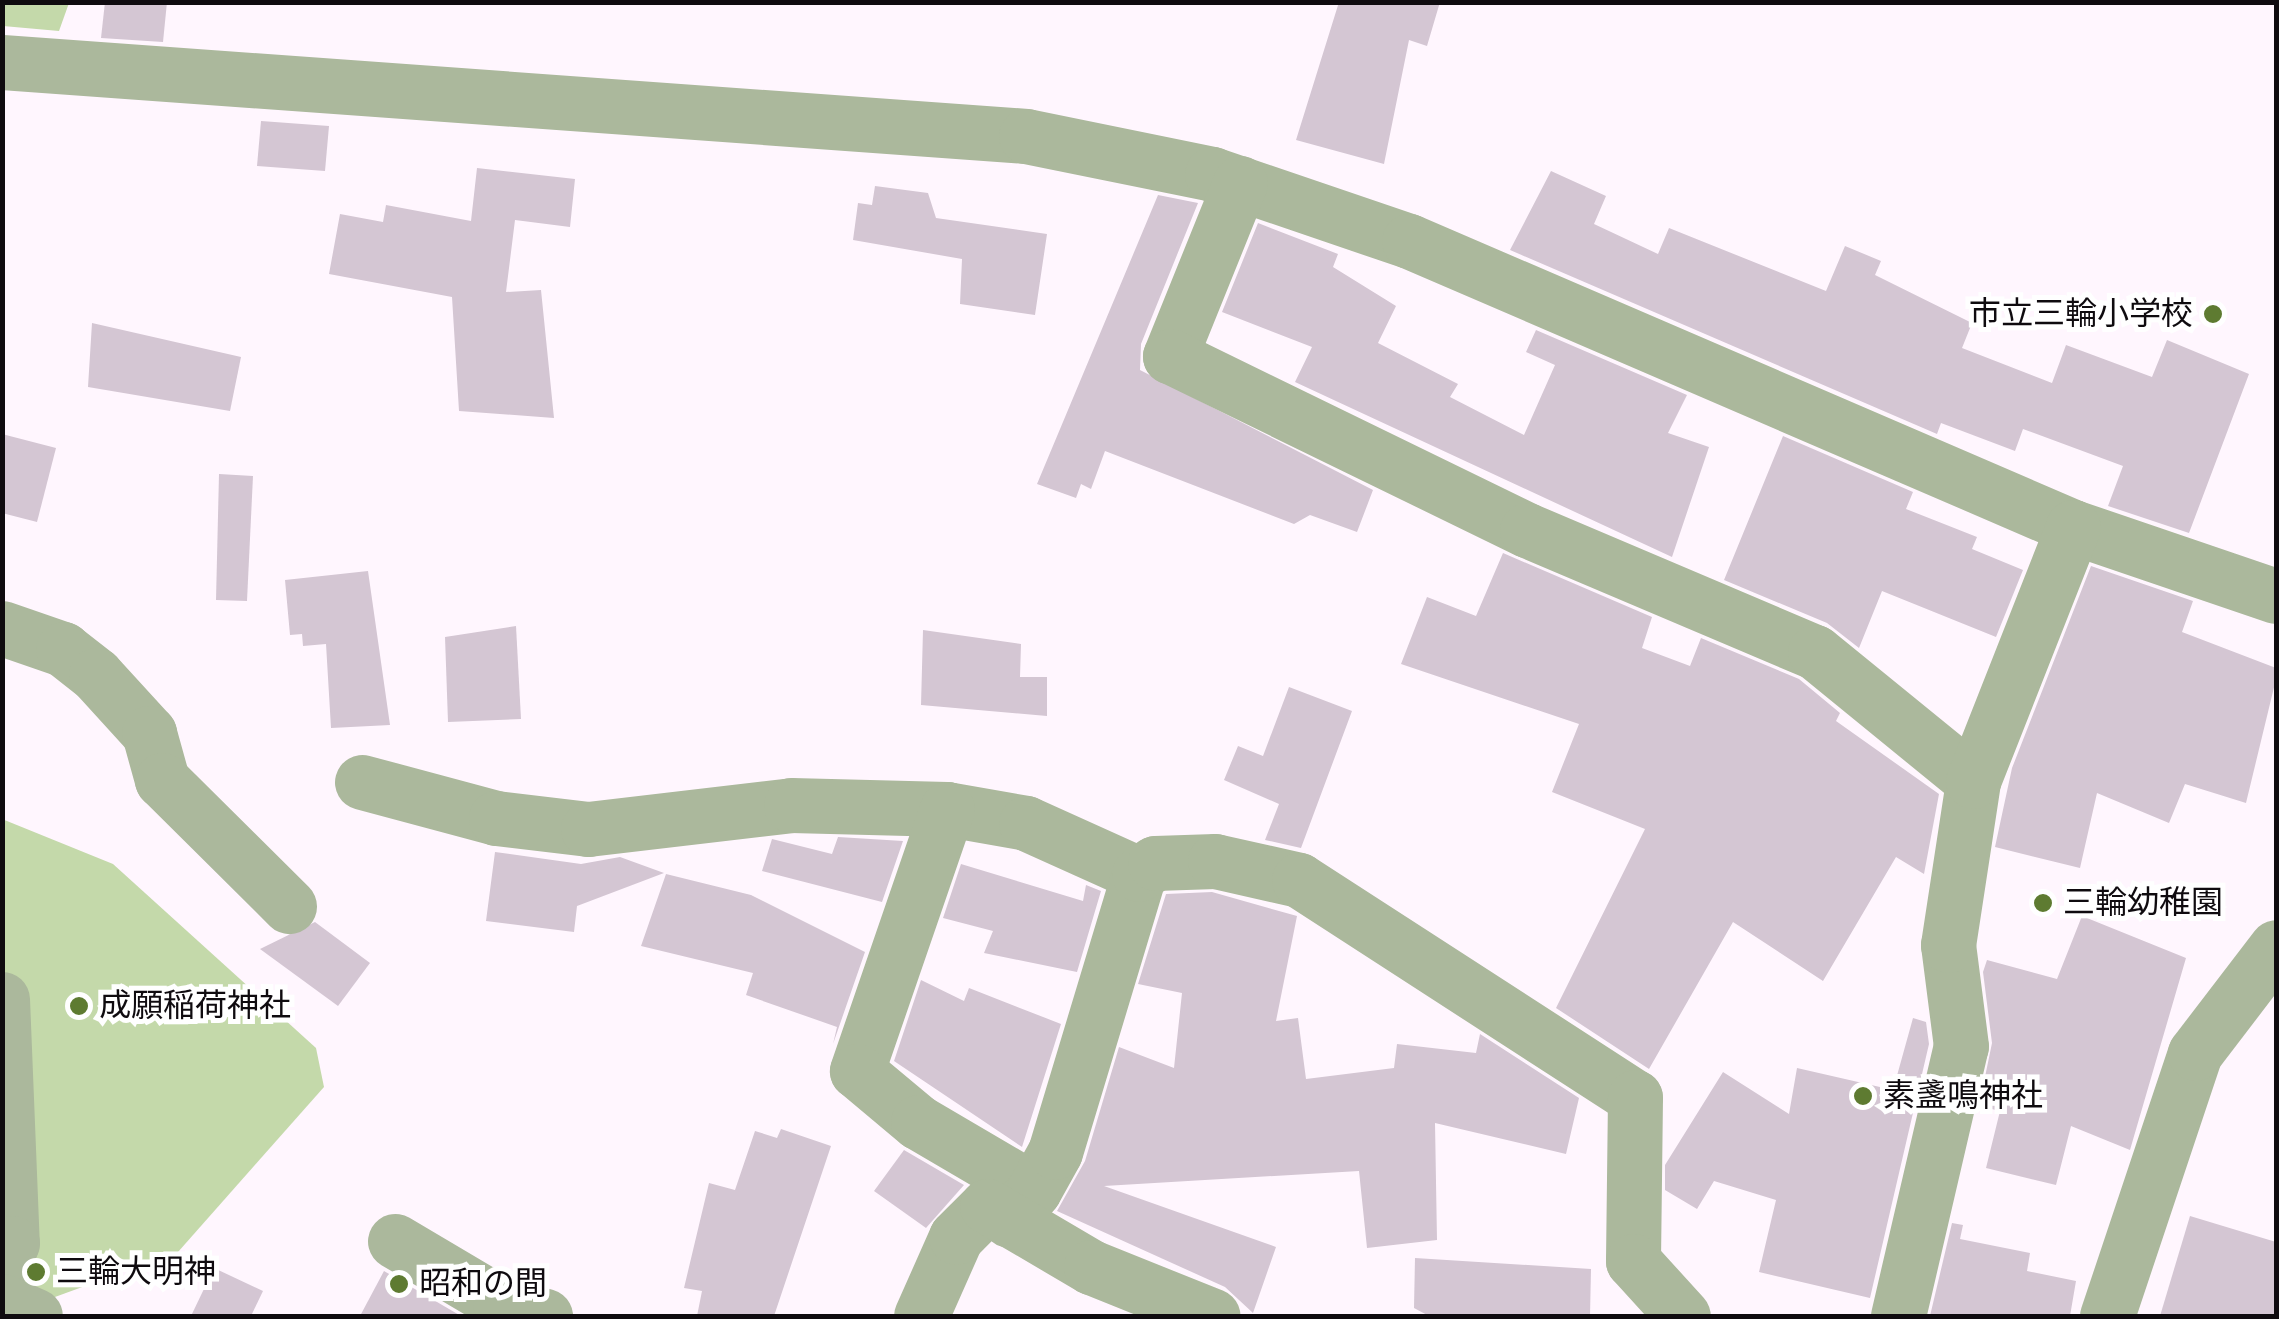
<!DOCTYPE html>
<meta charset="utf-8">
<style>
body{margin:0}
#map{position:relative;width:2279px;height:1319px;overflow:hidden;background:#fff6fe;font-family:"Source Sans 3","Noto Sans JP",sans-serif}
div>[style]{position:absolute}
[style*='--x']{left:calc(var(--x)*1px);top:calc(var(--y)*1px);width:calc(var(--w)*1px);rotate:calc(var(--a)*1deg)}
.green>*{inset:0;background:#c4d9aa}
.building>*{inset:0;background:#d4c6d3}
.minor>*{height:55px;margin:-27.5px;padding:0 27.5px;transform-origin:27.5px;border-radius:27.5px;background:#abb89c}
.dots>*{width:28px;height:28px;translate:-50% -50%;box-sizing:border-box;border:5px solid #fff;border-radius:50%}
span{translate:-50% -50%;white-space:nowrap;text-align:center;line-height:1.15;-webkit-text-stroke:10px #fff;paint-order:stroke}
.poi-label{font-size:32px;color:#0f0b0f}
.right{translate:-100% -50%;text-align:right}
.left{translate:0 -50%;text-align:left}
.frame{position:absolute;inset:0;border:5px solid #0f0b0f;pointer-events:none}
</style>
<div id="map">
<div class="green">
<div style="clip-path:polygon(2px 3px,3px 2px,69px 3px,59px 31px,3px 26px)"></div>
<div style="clip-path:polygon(2px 819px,113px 864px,316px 1048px,324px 1087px,178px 1252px,3px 1316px)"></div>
</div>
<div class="building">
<div style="clip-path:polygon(105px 2px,167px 2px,163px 42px,101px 38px)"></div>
<div style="clip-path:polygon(1339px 2px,1440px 2px,1427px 46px,1409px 40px,1384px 164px,1296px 140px)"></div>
<div style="clip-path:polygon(261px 121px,329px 126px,325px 171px,257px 166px)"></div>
<div style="clip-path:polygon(477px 168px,575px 179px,570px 227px,515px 220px,506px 292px,541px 290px,554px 418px,459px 411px,452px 297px,329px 274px,340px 214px,383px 222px,386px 205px,471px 221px)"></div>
<div style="clip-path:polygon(1551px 171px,1606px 196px,1594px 224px,1658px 254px,1669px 228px,1826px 291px,1845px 246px,1881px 261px,1875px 275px,1972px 323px,1962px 348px,2052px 383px,2066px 345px,2152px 377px,2167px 340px,2249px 374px,2189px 533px,2108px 506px,2123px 466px,2023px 429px,2015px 451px,1941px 423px,1937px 434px,1510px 250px)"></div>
<div style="clip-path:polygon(875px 186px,928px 193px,936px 218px,1047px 234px,1035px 315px,960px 304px,962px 259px,853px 240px,858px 203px,872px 205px)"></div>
<div style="clip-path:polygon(1158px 195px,1198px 203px,1141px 344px,1140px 370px,1373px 490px,1357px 532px,1310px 515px,1294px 524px,1105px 451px,1091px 489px,1081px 484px,1076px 498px,1037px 484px)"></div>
<div style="clip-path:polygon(1258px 223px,1338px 254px,1333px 267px,1396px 306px,1378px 343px,1458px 384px,1450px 397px,1524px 435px,1555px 365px,1526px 352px,1536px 330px,1687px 395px,1668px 433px,1709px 447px,1672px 557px,1295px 382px,1312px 347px,1222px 312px)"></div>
<div style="clip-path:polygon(92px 323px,241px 357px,230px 411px,88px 387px)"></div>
<div style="clip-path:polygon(2px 434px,56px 448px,37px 522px,2px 513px)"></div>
<div style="clip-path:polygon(1783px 436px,1913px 492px,1906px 509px,1977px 537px,1972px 549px,2023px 570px,1996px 637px,1882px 591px,1859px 648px,1827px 623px,1724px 580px)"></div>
<div style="clip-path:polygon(219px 474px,253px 476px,247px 601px,216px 600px)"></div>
<div style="clip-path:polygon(1503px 553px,1652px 617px,1642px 648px,1690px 666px,1701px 638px,1799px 679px,1840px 713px,1836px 721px,1939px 794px,1924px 874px,1896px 857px,1823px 981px,1733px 922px,1649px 1069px,1556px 1008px,1645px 829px,1552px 792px,1579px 724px,1401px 664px,1427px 597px,1476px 616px)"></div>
<div style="clip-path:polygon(2091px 566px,2193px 601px,2182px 632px,2276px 668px,2276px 679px,2246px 803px,2185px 784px,2169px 823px,2097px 793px,2080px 868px,1995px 847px,2012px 768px)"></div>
<div style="clip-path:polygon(368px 571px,390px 725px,331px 728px,326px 644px,303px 646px,302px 634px,290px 635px,285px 580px)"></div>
<div style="clip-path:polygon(516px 626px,521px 719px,448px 722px,445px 637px)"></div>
<div style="clip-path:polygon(923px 630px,1021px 644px,1020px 677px,1047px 677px,1047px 716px,921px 705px)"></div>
<div style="clip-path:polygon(1289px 687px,1352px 711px,1301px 848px,1265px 840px,1279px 804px,1224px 780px,1238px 746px,1263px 756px)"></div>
<div style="clip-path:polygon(838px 837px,903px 841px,882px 902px,762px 871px,772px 839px,832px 854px)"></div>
<div style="clip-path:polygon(495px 852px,581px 864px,620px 857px,664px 873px,577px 906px,574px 932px,486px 921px)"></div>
<div style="clip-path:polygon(961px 864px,1083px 901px,1086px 885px,1101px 891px,1077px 972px,984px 953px,993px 931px,943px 918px)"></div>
<div style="clip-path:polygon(666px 874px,751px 895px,865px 952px,833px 1044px,837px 1027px,746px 995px,753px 973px,641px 946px)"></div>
<div style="clip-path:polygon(1212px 892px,1297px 916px,1276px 1021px,1298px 1018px,1306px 1079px,1394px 1068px,1397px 1044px,1476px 1053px,1480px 1034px,1579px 1098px,1566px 1154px,1435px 1123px,1437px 1240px,1367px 1248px,1359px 1171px,1104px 1186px,1276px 1247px,1253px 1313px,1225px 1287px,1057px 1211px,1085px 1161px,1119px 1047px,1174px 1068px,1182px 993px,1138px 984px,1166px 894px)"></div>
<div style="clip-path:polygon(2082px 916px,2186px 958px,2130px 1150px,2071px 1126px,2056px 1185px,1986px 1168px,2000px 1111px,1979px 1106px,1992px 1043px,1983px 972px,1987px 960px,2057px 979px)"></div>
<div style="clip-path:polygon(315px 922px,370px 963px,338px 1006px,260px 949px)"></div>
<div style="clip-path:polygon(921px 980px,964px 1001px,969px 988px,1061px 1024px,1022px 1147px,894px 1061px)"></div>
<div style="clip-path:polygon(1913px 1018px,1926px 1022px,1929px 1044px,1870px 1298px,1759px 1272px,1776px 1200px,1714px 1181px,1697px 1209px,1665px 1190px,1665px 1165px,1723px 1072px,1789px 1114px,1797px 1068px,1893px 1090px)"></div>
<div style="clip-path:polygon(781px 1129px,831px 1146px,774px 1316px,697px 1316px,702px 1291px,684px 1288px,709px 1183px,735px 1190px,755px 1131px,777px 1138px)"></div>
<div style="clip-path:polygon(904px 1150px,964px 1185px,926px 1228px,874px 1191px)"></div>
<div style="clip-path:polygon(2190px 1216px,2276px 1242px,2276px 1316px,2160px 1316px)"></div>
<div style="clip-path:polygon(1952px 1223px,1963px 1225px,1960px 1239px,2030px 1253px,2027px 1271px,2076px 1281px,2070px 1316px,1930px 1316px)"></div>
<div style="clip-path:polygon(1415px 1258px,1591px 1269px,1590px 1316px,1429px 1316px,1414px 1308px)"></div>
<div style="clip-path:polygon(214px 1268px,263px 1291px,251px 1316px,191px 1316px)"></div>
<div style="clip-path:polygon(384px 1271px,461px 1316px,360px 1316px)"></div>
</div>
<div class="minor">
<div style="--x:2;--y:62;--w:1027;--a:4.13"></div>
<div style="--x:1026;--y:136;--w:190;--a:11.5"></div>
<div style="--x:1212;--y:174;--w:208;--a:18.8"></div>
<div style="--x:1409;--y:241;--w:723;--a:23.3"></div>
<div style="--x:2073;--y:527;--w:214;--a:18.8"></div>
<div style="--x:1240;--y:183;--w:187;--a:112"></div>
<div style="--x:1170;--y:356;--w:397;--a:26"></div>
<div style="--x:1527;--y:530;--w:313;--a:23"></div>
<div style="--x:1815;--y:652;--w:204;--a:39.2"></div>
<div style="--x:2;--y:628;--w:65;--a:19"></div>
<div style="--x:63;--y:649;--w:42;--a:38.2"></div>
<div style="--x:96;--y:675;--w:79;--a:47.6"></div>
<div style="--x:149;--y:733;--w:49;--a:74.5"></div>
<div style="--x:162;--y:780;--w:179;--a:44.8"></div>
<div style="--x:362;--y:782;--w:139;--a:15"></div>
<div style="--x:496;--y:818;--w:93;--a:6.8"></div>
<div style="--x:588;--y:829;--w:204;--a:-6.7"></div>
<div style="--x:791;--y:805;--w:156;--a:1.5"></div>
<div style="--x:947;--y:809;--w:80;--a:10"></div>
<div style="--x:1026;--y:823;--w:124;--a:24.3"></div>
<div style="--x:947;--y:809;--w:277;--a:109"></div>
<div style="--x:857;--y:1071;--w:80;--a:39.9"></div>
<div style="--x:918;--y:1122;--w:134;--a:30.4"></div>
<div style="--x:1034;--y:1190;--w:39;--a:130"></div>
<div style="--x:2;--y:999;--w:244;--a:87.7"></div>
<div style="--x:12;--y:1243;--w:24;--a:114"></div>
<div style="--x:1034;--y:1190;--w:43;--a:-61.1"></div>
<div style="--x:1055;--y:1152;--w:290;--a:-73.2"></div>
<div style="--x:1139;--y:874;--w:19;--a:-35"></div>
<div style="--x:1155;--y:863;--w:60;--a:-1.9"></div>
<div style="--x:1215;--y:861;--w:86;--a:12.7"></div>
<div style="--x:1299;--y:880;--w:400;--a:32.9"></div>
<div style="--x:1635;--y:1097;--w:164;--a:90.7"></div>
<div style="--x:1633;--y:1261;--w:74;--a:47.7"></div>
<div style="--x:395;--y:1241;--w:122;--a:30.6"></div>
<div style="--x:500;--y:1303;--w:47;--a:16.1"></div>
<div style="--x:2;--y:1301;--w:36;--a:24"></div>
<div style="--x:921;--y:1316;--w:86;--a:-66.1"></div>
<div style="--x:956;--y:1237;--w:44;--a:-45"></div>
<div style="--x:987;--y:1206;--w:121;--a:30.4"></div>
<div style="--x:1091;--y:1267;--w:131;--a:21.9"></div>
<div style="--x:1898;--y:1316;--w:277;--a:-76.9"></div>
<div style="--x:1961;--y:1046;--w:102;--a:-97.3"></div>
<div style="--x:1948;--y:945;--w:166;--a:-81.3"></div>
<div style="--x:1973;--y:781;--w:273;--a:-68.5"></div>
<div style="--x:2107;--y:1316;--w:277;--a:-71.5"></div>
<div style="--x:2195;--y:1053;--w:133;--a:-52.6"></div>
</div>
<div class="dots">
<div style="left:2213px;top:314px;background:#5e7b31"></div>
<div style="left:2043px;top:903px;background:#5e7b31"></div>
<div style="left:79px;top:1006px;background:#5e7b31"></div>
<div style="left:1863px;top:1096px;background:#5e7b31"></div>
<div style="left:36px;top:1272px;background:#5e7b31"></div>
<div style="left:399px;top:1284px;background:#5e7b31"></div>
</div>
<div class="poi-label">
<span class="right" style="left:2193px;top:314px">市立三輪小学校</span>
<span class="left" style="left:2063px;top:903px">三輪幼稚園</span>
<span class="left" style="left:99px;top:1006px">成願稲荷神社</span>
<span class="left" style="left:1883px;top:1096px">素盞鳴神社</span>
<span class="left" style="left:56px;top:1272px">三輪大明神</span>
<span class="left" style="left:419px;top:1284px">昭和の間</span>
</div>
<div class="frame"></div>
</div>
